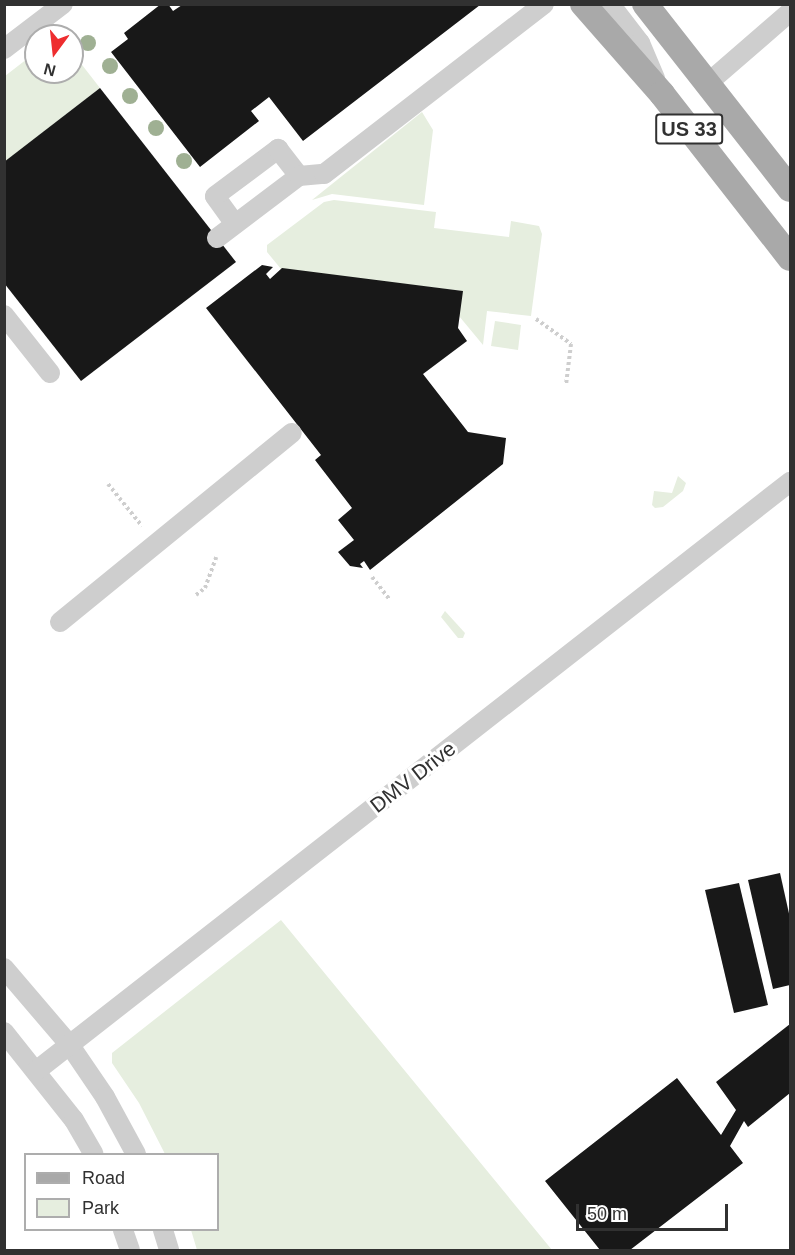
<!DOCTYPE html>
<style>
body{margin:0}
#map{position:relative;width:795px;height:1255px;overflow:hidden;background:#fff;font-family:Helvetica,sans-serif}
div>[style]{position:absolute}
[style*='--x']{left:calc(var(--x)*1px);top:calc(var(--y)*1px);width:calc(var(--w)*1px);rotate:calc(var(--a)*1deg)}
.green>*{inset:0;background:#e6eedf}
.building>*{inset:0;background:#181818}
.path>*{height:4px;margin-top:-2px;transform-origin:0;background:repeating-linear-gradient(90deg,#cecece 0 3px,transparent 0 6px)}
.minor>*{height:20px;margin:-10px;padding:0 10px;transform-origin:10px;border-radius:10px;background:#cecece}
.major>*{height:26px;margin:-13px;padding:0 13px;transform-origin:13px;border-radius:13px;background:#a9a9a9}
.trees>*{width:16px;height:16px;margin:-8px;border-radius:50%;background:#9fb093}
span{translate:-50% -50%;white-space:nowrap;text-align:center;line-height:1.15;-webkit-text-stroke:6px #fff;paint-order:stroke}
.shield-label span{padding:2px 4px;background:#fff;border:2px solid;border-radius:4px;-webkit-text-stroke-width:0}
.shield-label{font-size:20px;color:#313131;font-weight:700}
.street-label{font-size:21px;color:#313131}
.frame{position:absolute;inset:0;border:6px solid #313131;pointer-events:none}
.legend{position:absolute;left:24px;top:1153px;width:195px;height:78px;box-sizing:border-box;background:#fff;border:2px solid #adadad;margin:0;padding:8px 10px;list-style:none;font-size:18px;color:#313131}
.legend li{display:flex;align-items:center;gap:12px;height:30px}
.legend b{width:30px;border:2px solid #adadad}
.north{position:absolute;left:24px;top:24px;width:60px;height:60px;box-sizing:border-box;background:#fff;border:2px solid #adadad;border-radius:50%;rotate:195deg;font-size:16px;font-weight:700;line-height:24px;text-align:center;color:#313131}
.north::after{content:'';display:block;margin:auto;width:21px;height:27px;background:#ee2d2f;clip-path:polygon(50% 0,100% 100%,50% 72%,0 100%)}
.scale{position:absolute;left:576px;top:1204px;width:152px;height:27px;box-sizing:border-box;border:3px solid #313131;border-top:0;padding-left:8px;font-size:18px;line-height:21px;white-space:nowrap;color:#313131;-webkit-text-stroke:4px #fff;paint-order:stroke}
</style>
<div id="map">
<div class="green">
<div style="clip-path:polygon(36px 52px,36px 72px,72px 72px,72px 52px,100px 88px,5px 162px,5px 76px)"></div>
<div style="clip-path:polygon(422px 112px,433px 130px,424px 205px,332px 194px,312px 200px)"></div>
<div style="clip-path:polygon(334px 200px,436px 212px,434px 228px,509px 237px,511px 221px,539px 226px,542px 234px,531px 316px,487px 311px,483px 345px,459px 316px,462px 291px,281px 269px,267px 252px,267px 245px,324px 202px)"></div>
<div style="clip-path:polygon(495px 321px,521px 325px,518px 350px,491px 346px)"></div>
<div style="clip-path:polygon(678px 476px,686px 483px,683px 491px,663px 507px,655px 508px,652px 505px,654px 491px,672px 493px)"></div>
<div style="clip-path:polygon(445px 611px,465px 633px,463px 638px,458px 638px,441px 617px)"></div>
<div style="clip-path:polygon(281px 920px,552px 1250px,197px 1250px,191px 1230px,218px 1230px,218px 1154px,165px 1154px,139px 1103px,112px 1063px,112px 1053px)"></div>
</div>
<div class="building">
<div style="clip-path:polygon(161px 4px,168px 4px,173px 11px,182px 5px,480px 5px,303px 141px,269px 97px,251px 111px,259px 121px,200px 167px,111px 52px,128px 39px,124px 33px)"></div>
<div style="clip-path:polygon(100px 88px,236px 262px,81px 381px,4px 283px,4px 162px)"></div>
<div style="clip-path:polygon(262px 265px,273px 267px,266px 274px,270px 279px,282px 268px,463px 291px,458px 328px,467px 341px,423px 374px,468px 432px,506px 438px,503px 464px,370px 570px,364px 561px,360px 564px,363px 568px,350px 566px,338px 552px,354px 540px,338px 520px,352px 508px,315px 460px,321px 455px,206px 308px)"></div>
<div style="clip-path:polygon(780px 873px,790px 918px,790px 985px,773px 989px,748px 880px)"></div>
<div style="clip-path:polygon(739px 883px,768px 1005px,734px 1013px,705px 890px)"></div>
<div style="clip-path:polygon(790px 1024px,790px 1093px,748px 1127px,744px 1121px,730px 1146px,743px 1163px,630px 1250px,600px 1250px,545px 1181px,677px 1078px,721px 1135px,736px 1110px,716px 1082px)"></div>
</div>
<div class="path">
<div style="--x:536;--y:319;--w:43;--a:35.5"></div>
<div style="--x:571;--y:344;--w:41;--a:97"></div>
<div style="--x:108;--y:484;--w:54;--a:51"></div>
<div style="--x:372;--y:577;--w:29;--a:52"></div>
<div style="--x:196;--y:595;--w:11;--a:-38"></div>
<div style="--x:205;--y:588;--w:33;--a:-70"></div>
</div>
<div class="minor">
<div style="--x:610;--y:4;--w:49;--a:52.4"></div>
<div style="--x:640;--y:43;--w:39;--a:67"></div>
<div style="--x:4;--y:49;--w:74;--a:-37.3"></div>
<div style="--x:708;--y:83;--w:108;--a:-40.9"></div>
<div style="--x:235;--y:224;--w:34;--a:-126"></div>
<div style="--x:215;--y:196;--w:79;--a:-36.7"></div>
<div style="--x:278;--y:149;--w:34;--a:52"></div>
<div style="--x:217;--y:238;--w:103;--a:-37.1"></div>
<div style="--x:299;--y:176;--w:25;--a:-5"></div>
<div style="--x:324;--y:174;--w:278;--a:-37.7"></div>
<div style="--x:4;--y:315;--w:74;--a:51.6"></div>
<div style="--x:60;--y:622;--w:299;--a:-39.2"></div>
<div style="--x:4;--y:968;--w:100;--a:49.5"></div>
<div style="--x:69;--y:1044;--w:64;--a:55.8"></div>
<div style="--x:105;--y:1097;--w:65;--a:61.5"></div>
<div style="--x:4;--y:1032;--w:112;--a:51.5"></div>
<div style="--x:74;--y:1120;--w:39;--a:60"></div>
<div style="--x:36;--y:1071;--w:957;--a:-38"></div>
<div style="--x:123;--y:1230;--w:21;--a:71"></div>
<div style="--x:163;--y:1230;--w:21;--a:73"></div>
</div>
<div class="major">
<div style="--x:583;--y:4;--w:120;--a:48.7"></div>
<div style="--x:662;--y:94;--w:208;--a:52"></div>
<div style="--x:645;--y:4;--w:235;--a:51.9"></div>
</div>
<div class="trees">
<div style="left:88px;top:43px"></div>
<div style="left:110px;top:66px"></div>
<div style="left:130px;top:96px"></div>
<div style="left:156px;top:128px"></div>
<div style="left:184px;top:161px"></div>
</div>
<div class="shield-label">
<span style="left:689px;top:129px">US 33</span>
</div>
<div class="street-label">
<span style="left:413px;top:777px;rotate:-38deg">DMV Drive</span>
</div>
<div class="frame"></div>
<ul class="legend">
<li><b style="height:8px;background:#a9a9a9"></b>Road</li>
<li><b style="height:16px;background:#e6eedf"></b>Park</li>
</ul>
<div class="north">N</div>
<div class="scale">50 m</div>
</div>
